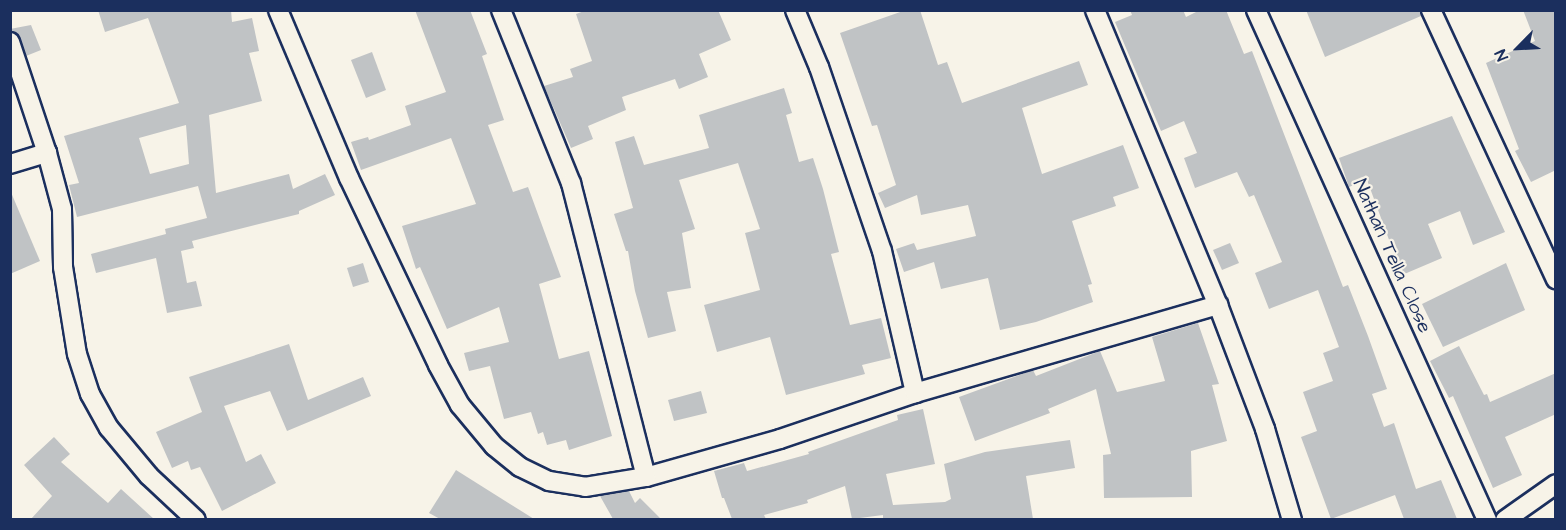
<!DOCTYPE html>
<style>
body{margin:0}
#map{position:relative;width:1566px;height:530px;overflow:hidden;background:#f7f3e8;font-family:"Architects Daughter",sans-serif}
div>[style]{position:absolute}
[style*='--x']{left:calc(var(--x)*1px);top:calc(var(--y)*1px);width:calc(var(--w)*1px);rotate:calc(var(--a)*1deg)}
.building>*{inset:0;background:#c0c3c5}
.roads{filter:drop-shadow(2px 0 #1b2f5e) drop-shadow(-2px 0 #1b2f5e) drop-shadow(0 2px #1b2f5e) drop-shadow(0 -2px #1b2f5e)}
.minor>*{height:18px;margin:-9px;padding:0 9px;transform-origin:9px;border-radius:9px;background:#f7f3e8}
span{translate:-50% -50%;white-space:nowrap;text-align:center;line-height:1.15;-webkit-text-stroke:4.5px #f7f3e8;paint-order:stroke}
.street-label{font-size:20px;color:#1b2f5e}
.frame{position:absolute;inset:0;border:12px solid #1b2f5e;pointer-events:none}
.north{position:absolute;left:1488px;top:18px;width:60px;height:60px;-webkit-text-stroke:4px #f7f3e8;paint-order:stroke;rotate:246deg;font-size:16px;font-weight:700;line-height:24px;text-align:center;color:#1b2f5e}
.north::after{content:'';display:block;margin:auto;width:21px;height:27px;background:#1b2f5e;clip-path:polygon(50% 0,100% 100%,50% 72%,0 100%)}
</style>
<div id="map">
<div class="building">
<div style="clip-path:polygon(evenodd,98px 10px,231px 10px,232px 22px,252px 18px,259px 51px,249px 53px,262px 101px,209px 115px,216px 193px,289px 174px,293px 189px,325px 174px,335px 195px,299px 211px,299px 214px,192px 241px,194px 248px,181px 251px,187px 283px,196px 281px,202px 306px,167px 313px,156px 258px,96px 273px,91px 254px,166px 234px,165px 229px,207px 218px,198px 186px,77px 217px,69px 185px,79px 183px,64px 136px,179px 103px,148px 18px,105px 32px,98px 10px,186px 125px,189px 164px,150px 174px,139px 138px,186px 125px)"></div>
<div style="clip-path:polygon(415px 10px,470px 10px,487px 54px,482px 56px,504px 120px,488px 125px,513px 192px,528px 187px,561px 277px,539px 284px,559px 359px,589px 351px,612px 436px,569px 450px,566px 440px,547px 445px,543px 432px,538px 434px,531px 412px,504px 419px,490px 366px,469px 371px,464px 353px,509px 342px,499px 307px,447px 329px,420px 267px,416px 269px,402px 226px,476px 204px,451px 138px,361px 170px,351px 142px,368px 137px,369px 140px,411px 125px,405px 106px,446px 92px)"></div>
<div style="clip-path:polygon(587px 10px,718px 10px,731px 40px,699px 54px,708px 77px,679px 89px,675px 79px,622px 97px,626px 110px,588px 126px,593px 139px,571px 148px,544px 86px,573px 77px,570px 69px,592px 61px,576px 14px)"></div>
<div style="clip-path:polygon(906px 10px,920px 10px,938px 65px,947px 62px,962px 103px,1079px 61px,1088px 85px,1022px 108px,1042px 174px,1123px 145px,1139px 188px,1113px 197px,1116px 206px,1072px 221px,1092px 284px,1088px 285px,1093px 302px,1036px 322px,1000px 330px,988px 278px,941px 289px,934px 262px,904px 272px,896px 249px,914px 243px,917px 250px,976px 236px,968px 205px,921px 215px,917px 195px,885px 208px,878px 193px,896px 185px,877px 125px,872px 126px,840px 33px)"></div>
<div style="clip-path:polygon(1130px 10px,1183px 10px,1186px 17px,1200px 10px,1226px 10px,1244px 54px,1252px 51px,1343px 287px,1348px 285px,1368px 336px,1387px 389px,1372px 394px,1384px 427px,1394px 423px,1416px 489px,1441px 480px,1457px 519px,1404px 519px,1395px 495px,1331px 519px,1301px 437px,1317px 431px,1303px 392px,1333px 381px,1323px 353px,1339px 347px,1318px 290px,1269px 309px,1255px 273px,1282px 262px,1254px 195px,1249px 197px,1237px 172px,1195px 188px,1184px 158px,1197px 153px,1184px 121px,1161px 131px,1115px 22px,1132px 15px)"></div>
<div style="clip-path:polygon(1306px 10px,1420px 10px,1421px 16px,1325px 57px)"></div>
<div style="clip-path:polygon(1523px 10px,1556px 10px,1556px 170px,1531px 182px,1515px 151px,1519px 149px,1486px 63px,1535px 41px)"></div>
<div style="clip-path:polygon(31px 25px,41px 50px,26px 56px,20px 38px,10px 29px)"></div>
<div style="clip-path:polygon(372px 52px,386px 90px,366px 98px,351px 60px)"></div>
<div style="clip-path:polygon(784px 88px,792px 113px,786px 115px,799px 162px,813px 158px,823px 189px,839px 252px,831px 254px,850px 325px,881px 318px,891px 358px,862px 365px,865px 374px,786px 395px,770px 337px,717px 352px,704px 305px,760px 290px,745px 233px,760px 229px,738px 163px,679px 180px,695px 229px,682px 233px,691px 288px,667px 292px,676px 331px,648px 338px,635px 291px,628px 251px,626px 251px,614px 214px,633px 208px,615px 142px,634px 136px,644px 165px,709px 148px,699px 115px)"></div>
<div style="clip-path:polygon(1452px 116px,1505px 232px,1473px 245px,1460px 211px,1428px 224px,1442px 258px,1402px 275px,1367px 180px,1349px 187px,1339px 158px)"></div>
<div style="clip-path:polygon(10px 190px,40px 261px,10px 274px)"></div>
<div style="clip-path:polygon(1230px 243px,1239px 263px,1222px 270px,1213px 250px)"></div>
<div style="clip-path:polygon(363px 263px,369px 282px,353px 287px,347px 268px)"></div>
<div style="clip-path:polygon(1506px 263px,1525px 310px,1443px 347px,1422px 304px)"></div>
<div style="clip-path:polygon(1198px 323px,1219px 384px,1212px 385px,1227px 441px,1191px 451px,1192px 497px,1104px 498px,1103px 455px,1111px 454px,1096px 389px,1048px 409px,1050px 413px,975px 441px,959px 397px,1033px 370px,1036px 376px,1100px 351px,1117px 392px,1165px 381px,1152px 337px)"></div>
<div style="clip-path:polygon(289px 344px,308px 400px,363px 377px,371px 396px,287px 431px,270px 391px,224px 406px,246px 462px,261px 454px,276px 483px,222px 511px,200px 467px,191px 470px,188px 461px,172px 468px,156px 432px,202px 412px,189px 377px)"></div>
<div style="clip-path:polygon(1459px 346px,1484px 395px,1487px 394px,1490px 402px,1556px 373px,1556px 414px,1505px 437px,1522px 475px,1493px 488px,1453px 396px,1449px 398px,1430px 361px)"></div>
<div style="clip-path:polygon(701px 391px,707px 413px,674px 421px,668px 400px)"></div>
<div style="clip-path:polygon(923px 409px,935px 464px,886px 474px,893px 505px,945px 502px,951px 499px,944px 464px,985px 452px,1070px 440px,1075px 468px,1026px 476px,1033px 519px,883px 519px,883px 515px,852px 519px,845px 486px,807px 500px,808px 503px,764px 515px,766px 519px,732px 519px,724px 498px,722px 498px,714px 471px,744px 463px,747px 471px,809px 454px,808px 452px,898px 420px,897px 415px)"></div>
<div style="clip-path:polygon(54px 437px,70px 454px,61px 462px,108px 503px,121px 489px,154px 519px,31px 519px,52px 496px,24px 465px)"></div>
<div style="clip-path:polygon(456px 470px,534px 519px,440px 519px,429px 513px)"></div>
<div style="clip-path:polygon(629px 491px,635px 503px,640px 498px,661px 519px,613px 519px,600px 496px)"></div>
</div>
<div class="roads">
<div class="minor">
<div style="--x:278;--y:10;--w:182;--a:67.1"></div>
<div style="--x:349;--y:178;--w:207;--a:64.5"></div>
<div style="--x:438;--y:365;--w:46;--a:61.2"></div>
<div style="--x:460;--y:405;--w:53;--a:50.3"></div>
<div style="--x:494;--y:446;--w:33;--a:39"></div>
<div style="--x:520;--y:467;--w:32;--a:26"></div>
<div style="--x:549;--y:481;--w:36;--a:9"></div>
<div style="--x:585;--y:487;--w:62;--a:-9.3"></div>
<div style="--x:646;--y:477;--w:139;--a:-15.8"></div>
<div style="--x:780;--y:439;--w:143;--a:-18.8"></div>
<div style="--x:915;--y:393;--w:316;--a:-16.2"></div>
<div style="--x:501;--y:10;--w:187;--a:68"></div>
<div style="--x:571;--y:183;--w:303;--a:75.7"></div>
<div style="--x:795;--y:10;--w:62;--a:67.2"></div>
<div style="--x:819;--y:67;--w:194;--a:71.1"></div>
<div style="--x:882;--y:251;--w:146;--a:76.9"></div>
<div style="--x:1095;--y:10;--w:320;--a:67.4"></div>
<div style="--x:1218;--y:305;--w:133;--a:69.2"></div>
<div style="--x:1265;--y:429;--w:95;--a:73.5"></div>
<div style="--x:1256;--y:10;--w:560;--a:65.63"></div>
<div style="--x:1431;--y:10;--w:297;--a:65.1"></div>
<div style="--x:10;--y:42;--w:117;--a:71.6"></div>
<div style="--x:47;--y:153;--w:58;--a:75"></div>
<div style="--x:62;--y:209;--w:58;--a:89"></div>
<div style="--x:63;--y:267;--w:88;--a:80.9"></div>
<div style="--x:77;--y:354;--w:42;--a:72"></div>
<div style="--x:90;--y:394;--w:39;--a:61"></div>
<div style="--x:109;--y:428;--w:62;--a:50.2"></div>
<div style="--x:149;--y:476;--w:64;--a:43.1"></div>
<div style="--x:10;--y:164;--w:39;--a:-17"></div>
<div style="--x:1505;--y:520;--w:62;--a:-35.2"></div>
</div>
</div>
<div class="street-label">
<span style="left:1392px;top:256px;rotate:66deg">Nathan Tella Close</span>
</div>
<div class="frame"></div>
<div class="north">N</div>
</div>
